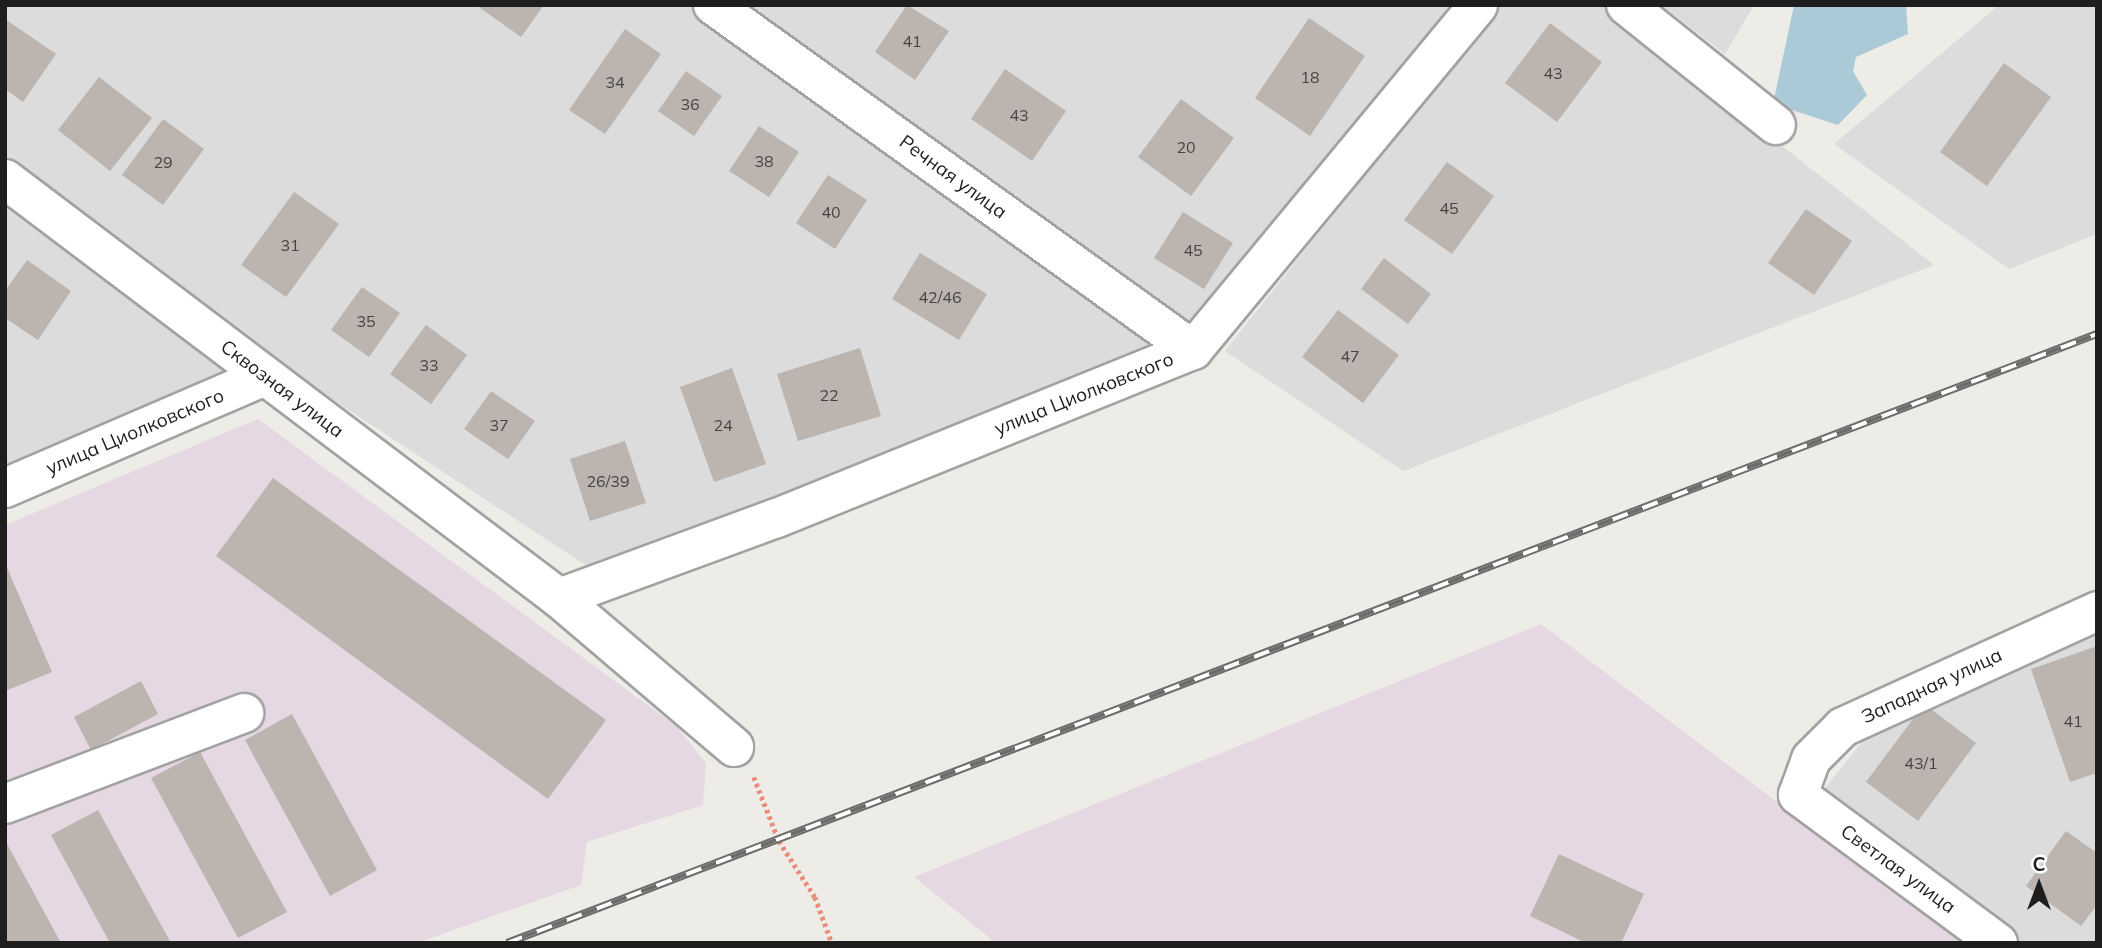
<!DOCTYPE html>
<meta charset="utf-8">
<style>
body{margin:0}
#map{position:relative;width:2102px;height:948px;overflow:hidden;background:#eeece6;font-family:Mulish,sans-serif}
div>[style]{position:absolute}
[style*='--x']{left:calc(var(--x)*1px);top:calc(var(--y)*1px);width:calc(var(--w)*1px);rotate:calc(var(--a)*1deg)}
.residential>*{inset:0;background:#dcdcdc}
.industrial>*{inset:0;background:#e6d8e3}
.water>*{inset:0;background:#abcad7}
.building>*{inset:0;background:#bbb4af}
.path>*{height:4.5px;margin-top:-2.25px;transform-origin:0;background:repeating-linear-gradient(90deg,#ea8d7b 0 3.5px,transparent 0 7px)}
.roads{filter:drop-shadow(2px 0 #a2a2a2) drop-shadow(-2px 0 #a2a2a2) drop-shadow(0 2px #a2a2a2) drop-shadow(0 -2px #a2a2a2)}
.minor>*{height:38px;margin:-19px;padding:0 19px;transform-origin:19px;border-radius:19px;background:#fff}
.rail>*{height:8px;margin-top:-4px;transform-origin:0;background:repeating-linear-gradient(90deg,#fff 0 16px,#6c6c6c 0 32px);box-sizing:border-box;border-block:2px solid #6c6c6c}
span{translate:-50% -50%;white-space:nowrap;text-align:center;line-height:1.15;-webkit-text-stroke:5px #fff;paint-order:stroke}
.number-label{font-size:16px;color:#454442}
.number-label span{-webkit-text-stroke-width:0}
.street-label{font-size:19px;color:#1e1e1e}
.frame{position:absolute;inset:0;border:7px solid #1e1e1e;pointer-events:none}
.north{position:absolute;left:2004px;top:850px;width:70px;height:70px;-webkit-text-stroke:5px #fff;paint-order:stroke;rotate:0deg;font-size:19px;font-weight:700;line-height:28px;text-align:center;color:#1e1e1e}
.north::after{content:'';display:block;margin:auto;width:24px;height:32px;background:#1e1e1e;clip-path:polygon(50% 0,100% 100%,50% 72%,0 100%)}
</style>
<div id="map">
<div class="residential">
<div style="clip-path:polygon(5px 5px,691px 5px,1167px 347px,850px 475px,590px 568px,228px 331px,5px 155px)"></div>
<div style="clip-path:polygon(736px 5px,1458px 5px,1194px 335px)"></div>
<div style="clip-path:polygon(1499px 5px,1602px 5px,1934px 265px,1403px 471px,1225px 351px)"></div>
<div style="clip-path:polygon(1661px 5px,1754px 5px,1725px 54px)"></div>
<div style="clip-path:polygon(1999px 5px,2097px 5px,2097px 234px,2009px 269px,1834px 144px)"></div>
<div style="clip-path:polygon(5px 197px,238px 376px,5px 477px)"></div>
<div style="clip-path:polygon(2097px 631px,2097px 943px,2020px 943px,1821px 793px,1866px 737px)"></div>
</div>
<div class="industrial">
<div style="clip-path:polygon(258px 419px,676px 726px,706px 763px,703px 805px,587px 842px,581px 885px,417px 943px,5px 943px,5px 525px)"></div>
<div style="clip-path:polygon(1541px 624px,1964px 943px,996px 943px,914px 877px)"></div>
</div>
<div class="water">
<div style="clip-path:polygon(1794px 5px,1906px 5px,1908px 34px,1856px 57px,1853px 71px,1867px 95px,1838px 125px,1773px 104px)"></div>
</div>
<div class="building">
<div style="clip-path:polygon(476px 5px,544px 5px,521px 37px)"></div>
<div style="clip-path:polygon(907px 5px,949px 31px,915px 80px,875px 52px)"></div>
<div style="clip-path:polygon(1309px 18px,1365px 56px,1310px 136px,1255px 98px)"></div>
<div style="clip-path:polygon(5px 19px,56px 54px,23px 102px,5px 89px)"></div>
<div style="clip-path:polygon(1550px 23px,1602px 62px,1557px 122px,1505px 83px)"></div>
<div style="clip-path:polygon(625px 29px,661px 54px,605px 134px,569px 110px)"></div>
<div style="clip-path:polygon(2004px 63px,2051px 97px,1987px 186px,1940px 152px)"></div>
<div style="clip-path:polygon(1005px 69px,1066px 111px,1032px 161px,971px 119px)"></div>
<div style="clip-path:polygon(686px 71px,722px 96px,694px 136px,658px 111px)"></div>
<div style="clip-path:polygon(99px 77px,152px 118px,110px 171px,58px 130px)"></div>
<div style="clip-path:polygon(1181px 99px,1234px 138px,1191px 196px,1138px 157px)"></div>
<div style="clip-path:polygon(163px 119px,204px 149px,163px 205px,122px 175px)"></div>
<div style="clip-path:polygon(759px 126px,799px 152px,769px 197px,729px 171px)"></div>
<div style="clip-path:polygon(1447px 162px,1494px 196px,1452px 254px,1404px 220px)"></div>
<div style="clip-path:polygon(828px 175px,867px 200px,835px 249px,796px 223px)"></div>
<div style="clip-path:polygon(294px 192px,339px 224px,286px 297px,241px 265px)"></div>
<div style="clip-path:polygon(1806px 209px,1852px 241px,1814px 295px,1768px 263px)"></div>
<div style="clip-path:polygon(1183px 212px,1233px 243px,1204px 289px,1154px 258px)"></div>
<div style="clip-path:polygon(920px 253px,987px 294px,959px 340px,892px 299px)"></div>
<div style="clip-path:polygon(1384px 258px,1431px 294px,1408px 324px,1361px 289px)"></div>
<div style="clip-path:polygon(27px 260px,71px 291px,38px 340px,5px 318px,5px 291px)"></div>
<div style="clip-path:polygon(362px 287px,400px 313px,369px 357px,331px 330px)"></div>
<div style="clip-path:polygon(1338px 310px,1399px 355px,1363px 403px,1302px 357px)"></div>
<div style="clip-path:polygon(426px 325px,467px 355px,431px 404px,390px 374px)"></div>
<div style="clip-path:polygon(860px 348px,881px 416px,798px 441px,777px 374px)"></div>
<div style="clip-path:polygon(732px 368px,766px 464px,714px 482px,680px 387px)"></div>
<div style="clip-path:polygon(491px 391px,535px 421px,508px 459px,464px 429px)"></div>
<div style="clip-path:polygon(625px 441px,646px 503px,590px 521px,570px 459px)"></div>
<div style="clip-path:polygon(273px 478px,606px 720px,548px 799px,216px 556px)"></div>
<div style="clip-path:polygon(5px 563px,52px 672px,5px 691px)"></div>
<div style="clip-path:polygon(2097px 646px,2097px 773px,2070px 782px,2031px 669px)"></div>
<div style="clip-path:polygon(141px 681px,158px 714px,91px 750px,74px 717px)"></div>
<div style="clip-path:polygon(1924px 704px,1976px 743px,1918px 821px,1866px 782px)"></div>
<div style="clip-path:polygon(292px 714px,377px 870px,330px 896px,245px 740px)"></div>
<div style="clip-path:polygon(200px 752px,287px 912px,238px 938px,151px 778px)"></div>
<div style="clip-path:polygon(98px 810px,171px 943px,110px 943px,51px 835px)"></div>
<div style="clip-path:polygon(2066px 831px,2097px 853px,2097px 905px,2081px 926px,2026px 886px)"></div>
<div style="clip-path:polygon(5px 840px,61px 943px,5px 943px)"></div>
<div style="clip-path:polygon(1559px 854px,1644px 894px,1621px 943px,1586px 943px,1530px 916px)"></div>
</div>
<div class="path">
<div style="--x:754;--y:777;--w:69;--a:68.7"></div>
<div style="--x:779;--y:841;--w:67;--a:57.3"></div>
<div style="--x:815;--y:897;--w:49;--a:69.7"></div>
</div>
<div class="roads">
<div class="minor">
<div style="--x:713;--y:5;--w:591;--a:35.71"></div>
<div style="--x:1626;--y:5;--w:192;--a:38.7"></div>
<div style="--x:5;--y:179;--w:695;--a:37.1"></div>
<div style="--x:559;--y:598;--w:230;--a:40.4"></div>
<div style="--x:5;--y:488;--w:283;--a:-23.3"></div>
<div style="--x:559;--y:598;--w:232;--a:-20.2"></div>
<div style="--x:777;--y:518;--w:449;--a:-22"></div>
<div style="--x:1193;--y:350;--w:447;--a:-50.4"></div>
<div style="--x:5;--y:804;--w:256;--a:-20.8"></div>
<div style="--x:1998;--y:943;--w:249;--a:-143.5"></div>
<div style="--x:1798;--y:795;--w:38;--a:-70"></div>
<div style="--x:1811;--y:759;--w:45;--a:-45"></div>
<div style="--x:1843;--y:727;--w:279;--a:-24.5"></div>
</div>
</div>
<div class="rail">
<div style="--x:507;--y:943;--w:1703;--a:-20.96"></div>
</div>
<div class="number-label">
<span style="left:912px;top:41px">41</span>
<span style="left:1553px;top:73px">43</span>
<span style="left:1310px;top:77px">18</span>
<span style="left:615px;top:82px">34</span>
<span style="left:690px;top:104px">36</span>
<span style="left:1019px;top:115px">43</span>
<span style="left:1186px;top:147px">20</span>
<span style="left:764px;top:161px">38</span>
<span style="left:163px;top:162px">29</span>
<span style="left:1449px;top:208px">45</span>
<span style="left:831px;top:212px">40</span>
<span style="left:290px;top:245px">31</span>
<span style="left:1193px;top:250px">45</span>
<span style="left:940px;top:297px">42/46</span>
<span style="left:366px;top:321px">35</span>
<span style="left:1350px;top:356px">47</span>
<span style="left:429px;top:365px">33</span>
<span style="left:829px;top:395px">22</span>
<span style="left:499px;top:425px">37</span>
<span style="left:723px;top:425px">24</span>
<span style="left:608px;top:481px">26/39</span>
<span style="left:2073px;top:721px">41</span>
<span style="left:1921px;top:763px">43/1</span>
</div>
<div class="street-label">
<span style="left:953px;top:177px;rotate:36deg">Речная улица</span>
<span style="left:282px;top:389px;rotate:37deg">Сквозная улица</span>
<span style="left:1084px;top:394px;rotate:-22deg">улица Циолковского</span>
<span style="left:135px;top:432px;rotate:-23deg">улица Циолковского</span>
<span style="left:1932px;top:686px;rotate:-25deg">Западная улица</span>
<span style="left:1898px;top:869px;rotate:36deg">Светлая улица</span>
</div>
<div class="frame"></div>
<div class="north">С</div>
</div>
